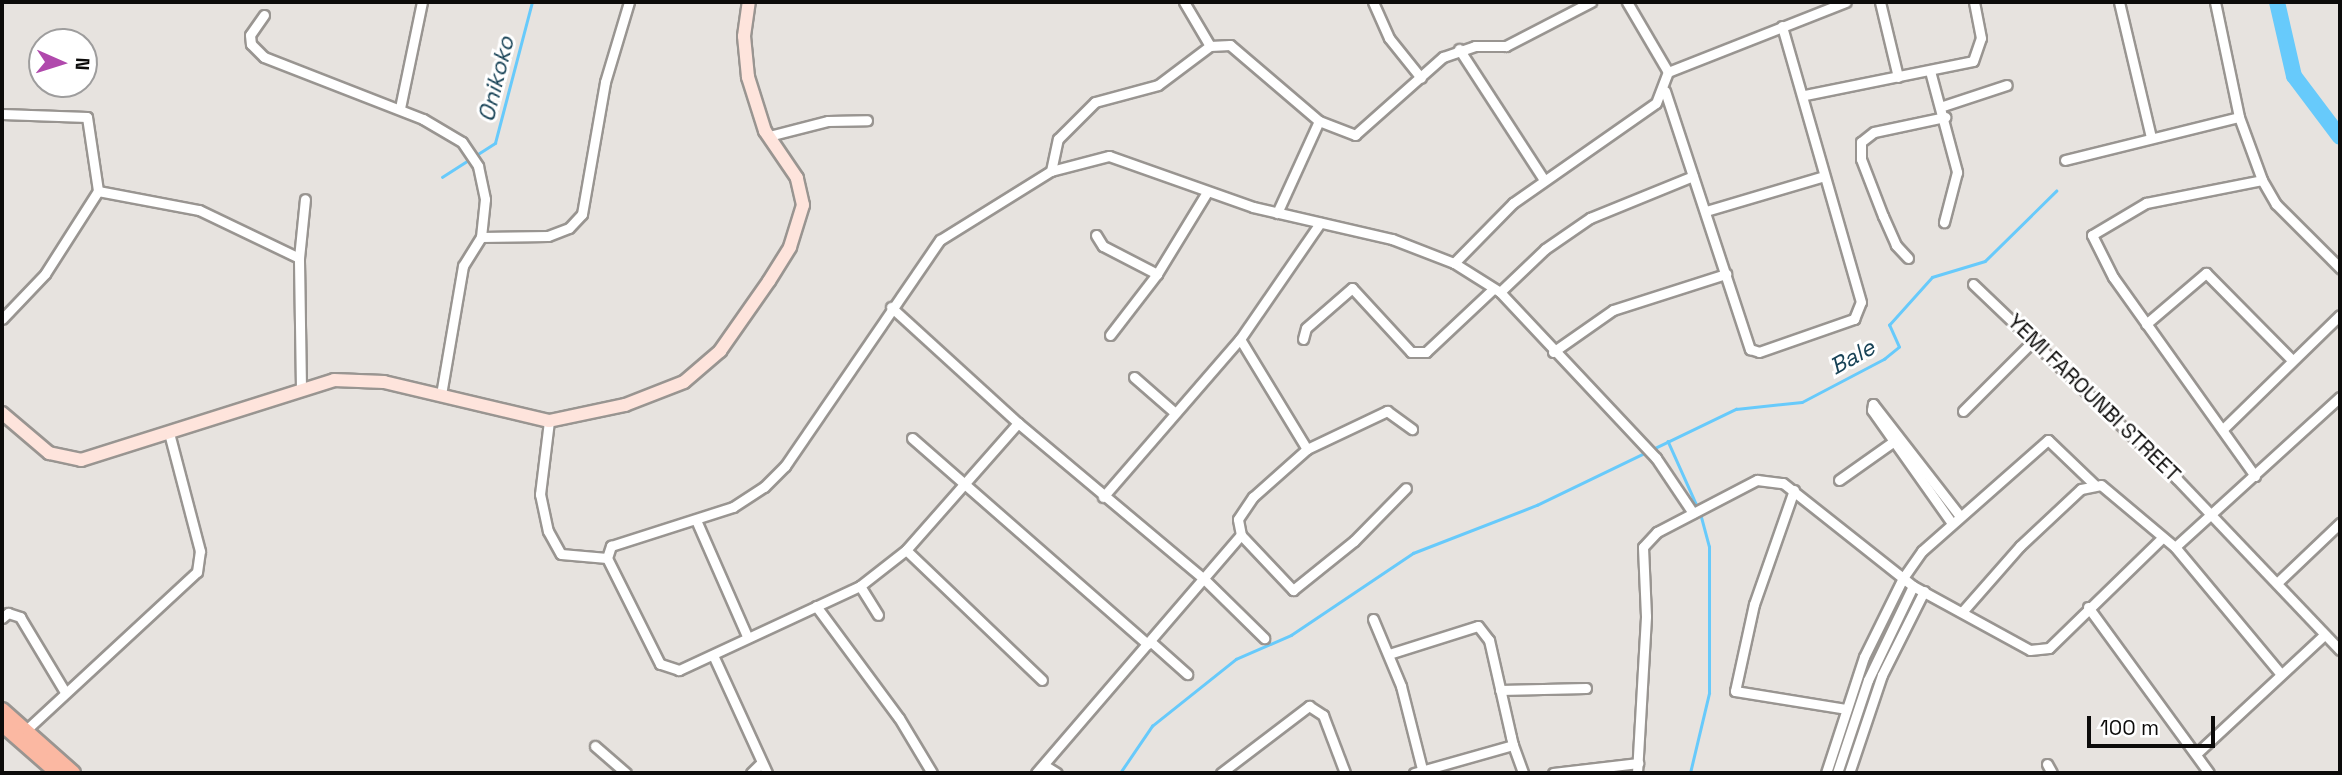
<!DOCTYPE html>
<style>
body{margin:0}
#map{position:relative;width:2342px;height:775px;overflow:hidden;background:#e7e3df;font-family:"Space Grotesk",sans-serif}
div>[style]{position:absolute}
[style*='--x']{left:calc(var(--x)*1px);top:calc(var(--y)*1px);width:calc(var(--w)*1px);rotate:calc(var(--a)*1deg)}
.stream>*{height:2.5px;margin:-1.25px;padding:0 1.25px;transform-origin:1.25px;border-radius:1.25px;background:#67cafb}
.river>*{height:16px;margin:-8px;padding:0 8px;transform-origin:8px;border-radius:8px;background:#67cafb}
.roads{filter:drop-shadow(2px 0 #999591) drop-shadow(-2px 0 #999591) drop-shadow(0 2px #999591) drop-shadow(0 -2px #999591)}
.minor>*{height:9px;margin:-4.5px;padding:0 4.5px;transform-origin:4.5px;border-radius:4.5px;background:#fff}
.secondary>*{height:12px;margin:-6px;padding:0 6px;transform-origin:6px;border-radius:6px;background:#fee4dc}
.trunk>*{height:14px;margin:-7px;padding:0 7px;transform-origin:7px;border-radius:7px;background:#fbb8a2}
span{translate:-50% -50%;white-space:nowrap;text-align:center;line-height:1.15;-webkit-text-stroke:6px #fff;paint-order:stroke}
.street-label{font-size:21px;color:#0c0b0a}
.water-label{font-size:23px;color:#174256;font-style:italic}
.frame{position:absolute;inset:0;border:4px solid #0c0b0a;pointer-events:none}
.north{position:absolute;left:28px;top:28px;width:70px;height:70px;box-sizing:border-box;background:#fff;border:2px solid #9e9d9d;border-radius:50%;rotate:93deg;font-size:19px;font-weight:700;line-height:28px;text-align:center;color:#0c0b0a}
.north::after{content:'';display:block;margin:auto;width:24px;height:32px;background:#b049ac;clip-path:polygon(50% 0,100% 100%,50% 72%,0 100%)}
.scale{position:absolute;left:2087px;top:716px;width:128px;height:32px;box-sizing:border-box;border:4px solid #0c0b0a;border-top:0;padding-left:9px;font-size:21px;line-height:24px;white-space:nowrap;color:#0c0b0a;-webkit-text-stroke:5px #fff;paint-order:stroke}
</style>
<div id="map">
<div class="stream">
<div style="--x:442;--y:177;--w:63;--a:-32.7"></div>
<div style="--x:495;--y:143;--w:146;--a:-75.3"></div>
<div style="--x:1668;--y:441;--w:73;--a:65.9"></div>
<div style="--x:1120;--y:773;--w:57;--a:-55.8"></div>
<div style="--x:1152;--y:726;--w:107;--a:-38.6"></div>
<div style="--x:1236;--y:659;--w:60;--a:-23.6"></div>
<div style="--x:1291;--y:635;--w:147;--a:-33.9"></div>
<div style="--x:1413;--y:553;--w:133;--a:-21.2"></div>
<div style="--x:1537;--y:505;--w:221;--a:-25.8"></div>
<div style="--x:1736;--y:409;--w:66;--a:-6.1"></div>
<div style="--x:1802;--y:402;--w:93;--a:-27.7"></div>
<div style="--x:1884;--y:359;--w:19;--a:-39"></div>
<div style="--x:1899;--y:347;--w:24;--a:-114"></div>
<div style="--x:1889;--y:325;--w:64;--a:-48.1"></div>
<div style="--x:1932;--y:277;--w:55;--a:-16.8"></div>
<div style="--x:1985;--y:261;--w:100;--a:-44.6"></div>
<div style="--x:1690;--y:773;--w:82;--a:-76.6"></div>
<div style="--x:1709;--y:693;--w:146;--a:-90"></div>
<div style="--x:1709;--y:547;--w:34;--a:-105"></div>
</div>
<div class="river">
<div style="--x:2277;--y:2;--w:76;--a:77.1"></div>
<div style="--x:2294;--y:76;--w:76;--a:53"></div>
</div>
<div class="roads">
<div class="minor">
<div style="--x:1184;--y:2;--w:51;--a:59.4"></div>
<div style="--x:1373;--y:2;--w:39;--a:66"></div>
<div style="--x:1389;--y:38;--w:51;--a:51.3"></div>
<div style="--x:1627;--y:2;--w:81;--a:59.6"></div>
<div style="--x:1880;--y:2;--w:77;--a:76.5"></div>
<div style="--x:2119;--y:2;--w:139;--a:76.7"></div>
<div style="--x:2215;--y:2;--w:117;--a:78.2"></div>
<div style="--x:2239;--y:117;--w:67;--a:69.9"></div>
<div style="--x:2262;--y:180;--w:28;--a:60"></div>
<div style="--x:2276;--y:204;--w:91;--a:45"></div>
<div style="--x:264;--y:15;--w:24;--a:125"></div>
<div style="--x:250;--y:35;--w:9;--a:84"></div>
<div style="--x:251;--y:44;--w:18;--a:45"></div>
<div style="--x:264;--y:57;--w:171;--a:21.3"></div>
<div style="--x:423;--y:119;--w:45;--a:30.5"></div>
<div style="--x:462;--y:142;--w:29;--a:56"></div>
<div style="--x:478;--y:166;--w:34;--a:78"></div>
<div style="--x:485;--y:199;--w:38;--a:96"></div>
<div style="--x:481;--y:237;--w:34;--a:122"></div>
<div style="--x:463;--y:266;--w:131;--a:99.7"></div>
<div style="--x:1459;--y:49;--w:156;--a:57"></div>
<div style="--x:1930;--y:71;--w:105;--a:75"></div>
<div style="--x:1957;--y:172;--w:52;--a:104.6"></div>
<div style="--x:1665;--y:91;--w:272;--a:71.8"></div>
<div style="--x:1750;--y:349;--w:9;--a:18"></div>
<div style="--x:1759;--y:352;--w:101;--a:-19.2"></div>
<div style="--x:1854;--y:319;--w:18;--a:-68"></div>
<div style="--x:1861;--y:302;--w:287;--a:-106"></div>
<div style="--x:1805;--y:95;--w:171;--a:-11.4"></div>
<div style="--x:1973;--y:61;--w:24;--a:-71"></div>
<div style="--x:1981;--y:38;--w:37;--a:-101"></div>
<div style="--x:1943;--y:106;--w:67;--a:-18.2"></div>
<div style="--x:400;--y:108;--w:108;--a:-78.3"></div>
<div style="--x:2;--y:114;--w:85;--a:2"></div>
<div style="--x:87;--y:117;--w:75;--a:81.5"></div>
<div style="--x:98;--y:191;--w:98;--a:122.6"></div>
<div style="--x:45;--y:274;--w:62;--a:133.7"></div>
<div style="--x:769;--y:136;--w:61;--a:-14.3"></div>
<div style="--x:828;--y:121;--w:39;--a:-1"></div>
<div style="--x:2065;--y:160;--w:179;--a:-13.9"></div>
<div style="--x:1051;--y:171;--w:60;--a:-14.5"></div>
<div style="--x:1109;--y:156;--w:153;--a:19.5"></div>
<div style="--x:1253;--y:207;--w:143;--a:13"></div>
<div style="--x:1392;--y:239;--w:66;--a:21.2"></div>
<div style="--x:1454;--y:263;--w:54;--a:32.2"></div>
<div style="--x:1500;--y:292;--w:228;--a:46.8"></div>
<div style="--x:1656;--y:458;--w:66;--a:56.1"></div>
<div style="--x:98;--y:191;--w:103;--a:10.7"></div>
<div style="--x:199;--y:210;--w:111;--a:25.6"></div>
<div style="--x:1706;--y:211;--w:123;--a:-16.5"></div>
<div style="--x:1277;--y:213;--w:101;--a:-65.5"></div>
<div style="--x:1096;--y:235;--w:13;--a:58"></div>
<div style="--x:1103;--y:246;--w:61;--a:27.4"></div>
<div style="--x:481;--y:237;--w:67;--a:-0.9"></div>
<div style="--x:548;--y:236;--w:22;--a:-21"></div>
<div style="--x:569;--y:228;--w:19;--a:-47"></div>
<div style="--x:582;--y:214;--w:134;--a:-80.1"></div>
<div style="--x:605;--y:82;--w:84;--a:-73.3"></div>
<div style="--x:1908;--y:258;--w:18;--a:-133"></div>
<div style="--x:1896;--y:245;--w:32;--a:-114"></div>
<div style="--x:1883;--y:216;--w:61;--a:-111.1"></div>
<div style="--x:1861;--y:159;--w:17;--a:-90"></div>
<div style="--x:1861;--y:142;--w:16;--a:-38"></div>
<div style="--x:1874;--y:132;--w:73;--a:-11.9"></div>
<div style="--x:1454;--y:263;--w:84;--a:-45.5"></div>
<div style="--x:1513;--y:203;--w:174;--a:-35"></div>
<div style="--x:1656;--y:103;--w:33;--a:-69"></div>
<div style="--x:1668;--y:72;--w:191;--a:-21.5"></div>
<div style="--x:1973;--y:284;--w:282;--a:43.7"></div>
<div style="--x:2177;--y:479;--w:236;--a:46.4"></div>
<div style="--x:1500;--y:292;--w:62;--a:-43.7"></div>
<div style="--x:1545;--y:249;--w:55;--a:-34.6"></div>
<div style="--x:1590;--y:218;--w:111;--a:-22.2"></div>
<div style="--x:891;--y:307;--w:172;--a:42.4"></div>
<div style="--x:1018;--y:423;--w:241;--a:40"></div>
<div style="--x:1203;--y:578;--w:86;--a:44.5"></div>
<div style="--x:2146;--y:324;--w:79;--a:-40.4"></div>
<div style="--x:2206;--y:273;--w:122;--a:45.3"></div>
<div style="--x:1110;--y:335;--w:77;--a:-52.4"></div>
<div style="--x:1157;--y:274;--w:96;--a:-58.6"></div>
<div style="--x:1240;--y:339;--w:129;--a:58.7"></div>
<div style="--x:1303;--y:339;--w:11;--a:-75"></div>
<div style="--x:1306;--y:328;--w:61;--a:-41"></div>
<div style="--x:1352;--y:288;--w:87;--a:47.3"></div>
<div style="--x:1411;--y:352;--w:15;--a:0"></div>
<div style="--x:1426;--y:352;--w:92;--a:-43.2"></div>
<div style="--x:1553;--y:352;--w:73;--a:-35"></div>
<div style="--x:1613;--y:310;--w:119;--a:-17.7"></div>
<div style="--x:1134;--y:377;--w:53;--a:41.2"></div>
<div style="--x:301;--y:388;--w:130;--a:-90.9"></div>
<div style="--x:299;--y:258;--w:59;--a:-84.2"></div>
<div style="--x:1963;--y:411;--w:102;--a:-45"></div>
<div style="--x:549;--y:421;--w:74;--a:97"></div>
<div style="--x:540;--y:494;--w:38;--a:78"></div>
<div style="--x:548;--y:531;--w:26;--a:61"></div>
<div style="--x:561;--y:554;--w:46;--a:5"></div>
<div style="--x:1018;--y:423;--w:169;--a:131.4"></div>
<div style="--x:906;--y:550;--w:58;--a:142"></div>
<div style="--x:860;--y:586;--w:200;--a:155.1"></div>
<div style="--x:679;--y:670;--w:20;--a:-162"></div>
<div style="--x:660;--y:664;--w:119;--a:-116.6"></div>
<div style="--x:607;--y:558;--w:13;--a:-72"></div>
<div style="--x:611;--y:546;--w:128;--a:-17.7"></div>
<div style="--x:733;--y:507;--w:37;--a:-33"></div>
<div style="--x:764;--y:487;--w:30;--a:-45"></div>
<div style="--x:785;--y:466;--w:274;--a:-55.6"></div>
<div style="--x:940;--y:240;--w:131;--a:-31.9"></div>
<div style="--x:1051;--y:171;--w:33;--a:-78"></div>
<div style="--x:1058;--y:139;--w:52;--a:-45"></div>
<div style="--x:1095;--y:102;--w:65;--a:-15.1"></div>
<div style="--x:1158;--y:85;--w:65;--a:-36.9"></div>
<div style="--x:1210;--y:46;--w:20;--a:-3"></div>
<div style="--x:1230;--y:45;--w:117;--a:40.5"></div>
<div style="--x:1319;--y:121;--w:39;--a:21"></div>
<div style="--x:1355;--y:135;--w:118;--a:-41.6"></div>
<div style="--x:1443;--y:57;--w:34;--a:-19"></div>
<div style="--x:1475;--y:46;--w:31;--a:0"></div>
<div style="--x:1506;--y:46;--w:96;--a:-27.4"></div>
<div style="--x:2223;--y:429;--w:163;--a:-44.3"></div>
<div style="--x:912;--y:438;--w:313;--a:41.2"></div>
<div style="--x:2255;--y:476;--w:244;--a:-125.5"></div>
<div style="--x:2113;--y:277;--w:47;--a:-116.6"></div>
<div style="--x:2092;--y:235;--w:63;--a:-30.7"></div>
<div style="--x:2146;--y:203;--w:118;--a:-11.2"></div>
<div style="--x:1839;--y:480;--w:71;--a:-35.3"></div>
<div style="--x:1794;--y:490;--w:121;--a:109.3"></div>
<div style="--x:1754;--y:604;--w:89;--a:102.3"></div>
<div style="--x:1735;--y:691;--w:112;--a:9.2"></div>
<div style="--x:1103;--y:497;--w:209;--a:-49.1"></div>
<div style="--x:1240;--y:339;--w:141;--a:-55.4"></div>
<div style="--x:696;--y:520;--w:127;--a:66.3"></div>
<div style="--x:1951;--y:522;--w:137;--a:-125.2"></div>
<div style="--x:1872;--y:410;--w:6;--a:-81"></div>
<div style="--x:1873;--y:404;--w:140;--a:52.2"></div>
<div style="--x:1241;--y:535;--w:76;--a:46.6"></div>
<div style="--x:1293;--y:590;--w:78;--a:-38.8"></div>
<div style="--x:1354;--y:541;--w:74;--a:-45.5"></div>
<div style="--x:2175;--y:547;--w:223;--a:-42.3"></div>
<div style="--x:906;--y:550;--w:188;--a:43.7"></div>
<div style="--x:2278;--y:582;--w:86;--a:-43.6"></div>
<div style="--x:860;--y:586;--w:34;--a:58"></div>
<div style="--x:816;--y:606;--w:139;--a:53.5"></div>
<div style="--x:899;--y:718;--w:64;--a:59"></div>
<div style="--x:2088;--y:607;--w:205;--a:53.9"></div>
<div style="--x:1962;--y:612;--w:88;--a:-48.7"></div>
<div style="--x:2020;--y:546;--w:83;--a:-43.1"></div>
<div style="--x:2081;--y:489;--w:20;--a:-11"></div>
<div style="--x:2101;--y:485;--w:97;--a:40"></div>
<div style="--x:2175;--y:547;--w:164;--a:50.2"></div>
<div style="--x:2;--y:618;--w:8;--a:-40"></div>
<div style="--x:8;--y:613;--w:13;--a:18"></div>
<div style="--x:20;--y:617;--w:87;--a:59"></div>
<div style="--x:1373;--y:619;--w:73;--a:67.3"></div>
<div style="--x:1401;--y:686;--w:90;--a:75.8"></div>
<div style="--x:1150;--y:641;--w:50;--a:41.7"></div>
<div style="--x:1389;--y:654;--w:93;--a:-17.5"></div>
<div style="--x:1478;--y:626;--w:18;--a:52"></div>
<div style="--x:1489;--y:640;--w:99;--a:77.2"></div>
<div style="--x:1511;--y:737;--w:8;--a:76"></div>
<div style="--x:1513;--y:745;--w:103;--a:164.2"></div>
<div style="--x:713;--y:655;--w:130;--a:65.4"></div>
<div style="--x:1500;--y:690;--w:86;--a:-1.3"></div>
<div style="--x:25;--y:731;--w:234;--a:-42.8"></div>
<div style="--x:197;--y:572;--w:21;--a:-82"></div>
<div style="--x:200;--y:551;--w:122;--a:-104.7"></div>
<div style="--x:1513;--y:745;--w:30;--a:70"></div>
<div style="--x:595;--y:746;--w:41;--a:41.1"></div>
<div style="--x:2196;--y:754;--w:175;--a:-42.9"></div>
<div style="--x:2047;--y:764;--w:10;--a:61"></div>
<div style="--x:1044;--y:765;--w:15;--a:32"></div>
<div style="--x:751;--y:773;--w:14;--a:-45"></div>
<div style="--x:1036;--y:773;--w:314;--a:-49.3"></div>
<div style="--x:1241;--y:535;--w:16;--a:-101"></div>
<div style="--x:1238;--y:519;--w:27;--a:-56"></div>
<div style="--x:1253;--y:497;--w:72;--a:-41.6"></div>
<div style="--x:1307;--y:449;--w:89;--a:-25.4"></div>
<div style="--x:1387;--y:411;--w:31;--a:36"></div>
<div style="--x:1221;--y:773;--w:111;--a:-37.3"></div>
<div style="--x:1309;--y:706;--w:17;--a:33"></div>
<div style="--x:1323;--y:715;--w:62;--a:69.2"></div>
<div style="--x:1553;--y:773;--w:86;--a:-6.7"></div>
<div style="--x:1637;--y:773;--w:157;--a:-86.7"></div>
<div style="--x:1646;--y:616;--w:69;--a:-92.5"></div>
<div style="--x:1643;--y:547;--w:21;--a:-47"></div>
<div style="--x:1657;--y:532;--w:113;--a:-27.5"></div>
<div style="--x:1757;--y:480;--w:26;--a:7"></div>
<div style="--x:1783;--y:483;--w:166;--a:38.4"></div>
<div style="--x:1913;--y:586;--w:133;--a:28.7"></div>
<div style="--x:2030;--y:650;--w:19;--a:-6"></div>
<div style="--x:2049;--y:648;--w:158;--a:-44.2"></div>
<div style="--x:1826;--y:773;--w:122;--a:-71.9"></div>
<div style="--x:1864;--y:657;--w:88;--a:-63.7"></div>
<div style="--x:1903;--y:578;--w:33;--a:-55"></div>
<div style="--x:1922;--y:551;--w:168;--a:-41.4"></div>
<div style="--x:2048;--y:440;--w:65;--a:43.8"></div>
<div style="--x:1837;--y:773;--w:98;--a:-71.6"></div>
<div style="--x:1868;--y:680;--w:104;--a:-64.4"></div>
<div style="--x:1849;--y:773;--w:103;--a:-71.4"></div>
<div style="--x:1882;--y:675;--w:94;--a:-63.4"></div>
</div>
<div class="secondary">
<div style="--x:2;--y:413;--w:62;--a:40.4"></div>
<div style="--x:49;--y:453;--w:33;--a:12"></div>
<div style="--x:81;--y:460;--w:265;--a:-17.5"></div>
<div style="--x:334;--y:380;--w:50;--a:2.3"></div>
<div style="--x:384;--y:382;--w:170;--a:13.3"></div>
<div style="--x:549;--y:421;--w:78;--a:-11.9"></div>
<div style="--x:625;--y:405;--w:63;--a:-21.3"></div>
<div style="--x:684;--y:382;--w:48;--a:-40.7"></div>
<div style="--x:720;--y:351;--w:85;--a:-55"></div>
<div style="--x:769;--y:281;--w:40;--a:-58"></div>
<div style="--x:790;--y:247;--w:44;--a:-72.8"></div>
<div style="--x:803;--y:205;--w:28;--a:-103"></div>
<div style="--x:797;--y:178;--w:57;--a:-124.2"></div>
<div style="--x:765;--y:131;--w:57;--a:-107.5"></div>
<div style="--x:748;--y:77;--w:41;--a:-95.6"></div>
<div style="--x:744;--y:36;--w:34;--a:-82"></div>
</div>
<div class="trunk">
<div style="--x:2;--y:710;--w:95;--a:41.6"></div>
<div style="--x:2;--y:724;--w:74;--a:41.2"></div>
</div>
</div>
<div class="street-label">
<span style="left:2094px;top:398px;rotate:44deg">YEMI FAROUNBI STREET</span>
</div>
<div class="water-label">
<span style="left:496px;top:79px;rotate:-76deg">Onikoko</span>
<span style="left:1852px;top:357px;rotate:-29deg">Bale</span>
</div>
<div class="frame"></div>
<div class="north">N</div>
<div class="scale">100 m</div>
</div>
